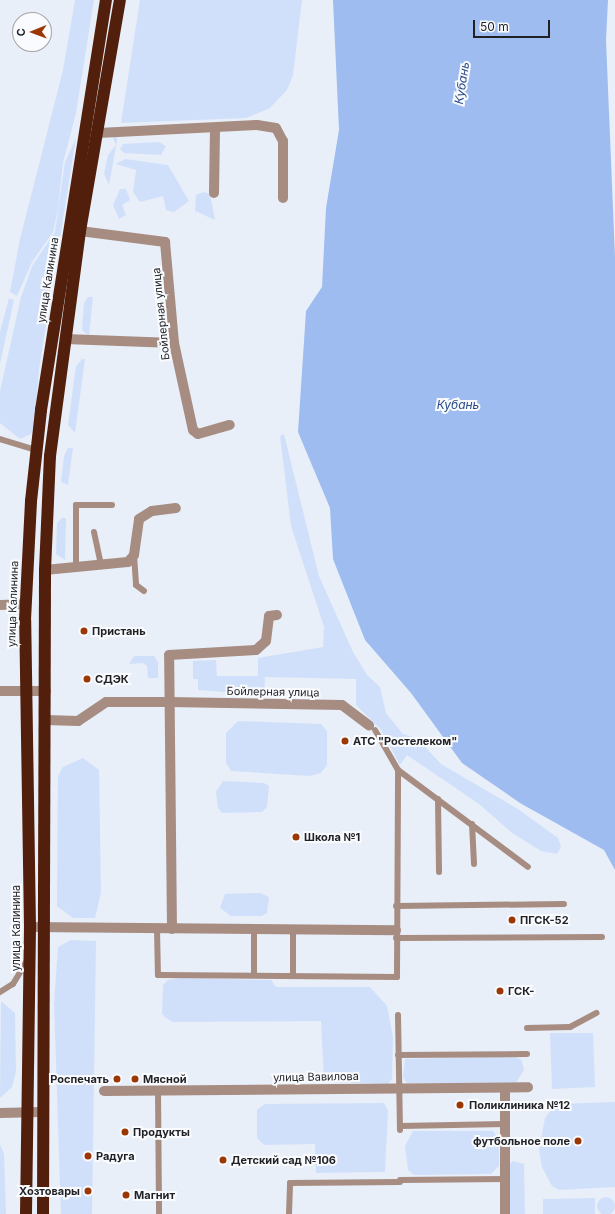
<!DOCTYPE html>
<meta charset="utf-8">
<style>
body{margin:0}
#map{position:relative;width:615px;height:1214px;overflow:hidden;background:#e8eff9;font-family:Inter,sans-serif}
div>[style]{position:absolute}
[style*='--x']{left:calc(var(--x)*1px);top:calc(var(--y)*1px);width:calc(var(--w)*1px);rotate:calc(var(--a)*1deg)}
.green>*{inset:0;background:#d1e0fa}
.round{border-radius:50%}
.water>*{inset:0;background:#9ebcef}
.lane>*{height:6px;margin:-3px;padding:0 3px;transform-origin:3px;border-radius:3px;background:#a78c82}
.street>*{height:10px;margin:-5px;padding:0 5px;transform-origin:5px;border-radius:5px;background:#a78c82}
.highway>*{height:12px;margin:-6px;padding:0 6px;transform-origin:6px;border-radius:6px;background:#511f0b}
.dots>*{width:11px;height:11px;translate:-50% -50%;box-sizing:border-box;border:2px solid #fafbfe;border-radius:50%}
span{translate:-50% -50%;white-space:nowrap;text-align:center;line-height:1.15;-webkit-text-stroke:4px #fafbfe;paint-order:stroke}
.street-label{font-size:11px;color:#1f2125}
.poi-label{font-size:11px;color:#1f2125;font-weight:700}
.left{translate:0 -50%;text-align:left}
.right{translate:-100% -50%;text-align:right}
.water-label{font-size:12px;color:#294b89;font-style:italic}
.north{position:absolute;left:12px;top:12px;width:40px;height:40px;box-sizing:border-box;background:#fafbfe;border:1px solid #a2a4a7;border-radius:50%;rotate:269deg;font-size:11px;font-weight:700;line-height:16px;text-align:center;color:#1f2125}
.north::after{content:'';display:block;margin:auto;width:14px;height:18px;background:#9b3703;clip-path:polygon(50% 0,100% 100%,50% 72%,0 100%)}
.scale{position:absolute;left:473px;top:20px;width:77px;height:18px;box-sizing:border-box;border:2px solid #1f2125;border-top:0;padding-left:5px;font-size:12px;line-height:14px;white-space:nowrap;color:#1f2125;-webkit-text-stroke:3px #fafbfe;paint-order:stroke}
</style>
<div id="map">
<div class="green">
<div style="clip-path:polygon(75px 0,94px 0,76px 113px,63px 163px,58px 209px,53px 232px,32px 262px,17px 296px,10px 292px,20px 239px,63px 70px)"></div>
<div style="clip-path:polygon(140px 0,302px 0,293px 75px,287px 90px,270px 108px,246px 118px,121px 123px)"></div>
<div style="clip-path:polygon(118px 135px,109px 185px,104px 174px,108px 155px,116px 145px,112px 136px)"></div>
<div style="clip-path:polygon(76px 138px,39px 369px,35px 422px,31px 434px,20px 439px,0 423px,0 391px,21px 297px,32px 266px,55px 232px,65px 162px)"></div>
<div style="clip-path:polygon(159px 142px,166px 146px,161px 155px,124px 153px,120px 149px,123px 144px)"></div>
<div style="clip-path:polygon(125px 159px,168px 165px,189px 201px,174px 212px,166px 210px,163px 196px,140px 202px,133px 192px,136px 170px,116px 164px)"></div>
<div style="clip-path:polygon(120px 189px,126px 189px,130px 200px,122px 205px,126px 215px,119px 219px,113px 205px)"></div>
<div style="clip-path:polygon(203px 192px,210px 194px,215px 220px,195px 211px,196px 195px)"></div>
<div style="clip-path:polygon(88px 297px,93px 297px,89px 336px,82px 330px,84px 303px)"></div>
<div style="clip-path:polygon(9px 298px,14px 300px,13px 305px,0 364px,0 332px)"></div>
<div style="clip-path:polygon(82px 359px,85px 359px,75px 433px,68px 425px,76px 366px)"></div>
<div style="clip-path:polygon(284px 434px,319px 576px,353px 652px,367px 675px,380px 687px,386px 713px,403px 734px,417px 738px,441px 764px,518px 809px,558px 838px,561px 847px,557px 854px,541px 851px,512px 833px,479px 804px,407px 755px,400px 765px,381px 730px,356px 705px,356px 679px,265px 677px,264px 695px,198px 690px,198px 679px,193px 679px,193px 661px,216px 660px,217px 676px,258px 676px,258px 658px,323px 647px,324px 627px,291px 526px,280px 436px)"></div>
<div style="clip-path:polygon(68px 448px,73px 448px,68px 485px,61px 482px,64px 456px)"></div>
<div style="clip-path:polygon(62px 518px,66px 518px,65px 560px,56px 554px,57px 523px)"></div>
<div style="clip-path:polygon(134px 656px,154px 656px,158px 662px,158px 678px,148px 678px,147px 666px,143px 663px,129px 664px)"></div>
<div style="clip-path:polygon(238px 721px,321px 724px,327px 731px,327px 765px,321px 773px,310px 776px,231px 771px,226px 763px,226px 733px)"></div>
<div style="clip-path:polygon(83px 758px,99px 770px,101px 893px,95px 918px,73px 918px,57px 906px,58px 776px,63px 767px)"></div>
<div style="clip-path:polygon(223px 781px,264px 783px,269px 786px,267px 807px,262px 812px,222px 813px,218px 808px,216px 792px)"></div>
<div style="clip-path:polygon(260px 893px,269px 897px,267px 913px,262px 916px,231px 916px,220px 908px,225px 894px)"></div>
<div style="clip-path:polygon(71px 940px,96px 941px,92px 1214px,61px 1214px,54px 1003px,58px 947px)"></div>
<div style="clip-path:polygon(180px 978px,271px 980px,276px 987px,370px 987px,387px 1006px,393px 1037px,392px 1079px,388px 1084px,324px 1082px,321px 1021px,173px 1022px,166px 1018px,162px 1014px,163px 985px,168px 980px)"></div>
<div style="clip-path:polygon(1px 1001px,15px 1013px,16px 1072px,12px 1087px,0 1098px)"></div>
<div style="clip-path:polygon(550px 1033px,593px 1033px,595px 1087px,552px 1089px)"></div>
<div style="clip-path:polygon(516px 1056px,522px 1061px,524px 1070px,516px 1083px,407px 1083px,403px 1077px,405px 1059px)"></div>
<div style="clip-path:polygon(615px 1102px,615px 1187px,559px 1190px,552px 1186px,542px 1167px,539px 1150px,545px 1118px,550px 1111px,558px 1104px)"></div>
<div style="clip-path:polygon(384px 1103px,388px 1110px,385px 1172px,316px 1173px,315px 1144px,264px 1145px,257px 1138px,257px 1110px,265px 1104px)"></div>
<div style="clip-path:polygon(413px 1131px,493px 1131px,499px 1139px,499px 1166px,491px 1174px,414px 1175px,408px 1170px,405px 1146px)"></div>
<div style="clip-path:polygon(0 1144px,4px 1154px,6px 1214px,0 1214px)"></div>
<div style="clip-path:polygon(513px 1161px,524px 1164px,525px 1214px,509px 1214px,509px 1165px)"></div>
<div class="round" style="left:597px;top:1197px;width:18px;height:18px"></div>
<div style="clip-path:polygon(595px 1198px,595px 1214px,543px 1214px,543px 1199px)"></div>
</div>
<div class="water">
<div style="clip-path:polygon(333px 0,608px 0,606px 40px,615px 257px,615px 870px,604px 850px,520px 803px,462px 763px,411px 693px,365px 640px,333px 559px,330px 508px,298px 432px,306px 311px,322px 287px,326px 208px,339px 130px)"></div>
</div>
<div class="lane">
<div style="--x:0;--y:439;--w:38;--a:17"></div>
<div style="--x:94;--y:532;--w:35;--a:78"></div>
<div style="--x:134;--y:555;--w:30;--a:86"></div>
<div style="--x:136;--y:585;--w:10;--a:37"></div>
<div style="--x:76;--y:569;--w:64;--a:-90"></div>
<div style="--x:76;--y:505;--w:36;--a:0"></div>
<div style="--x:398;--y:770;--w:162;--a:36.7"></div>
<div style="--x:438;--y:799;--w:73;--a:89.2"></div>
<div style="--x:472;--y:824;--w:40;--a:87.1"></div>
<div style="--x:396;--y:906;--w:168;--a:-0.7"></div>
<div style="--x:157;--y:929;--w:46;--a:88.8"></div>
<div style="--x:158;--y:975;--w:239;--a:0.5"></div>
<div style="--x:397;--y:977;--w:207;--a:-89.7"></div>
<div style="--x:398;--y:770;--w:46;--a:-119.9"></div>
<div style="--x:293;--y:929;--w:46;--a:90"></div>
<div style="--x:396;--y:938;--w:206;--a:-0.3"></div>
<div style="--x:254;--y:975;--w:46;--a:-90"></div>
<div style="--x:0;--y:992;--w:15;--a:-32"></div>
<div style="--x:13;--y:984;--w:27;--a:-59"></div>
<div style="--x:398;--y:1015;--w:115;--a:89"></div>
<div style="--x:527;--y:1028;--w:43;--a:-1.3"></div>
<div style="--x:570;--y:1027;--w:30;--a:-28"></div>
<div style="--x:398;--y:1055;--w:129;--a:-0.4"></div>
<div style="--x:158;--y:1091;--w:123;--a:89.5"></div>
<div style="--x:400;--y:1126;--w:105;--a:-1.1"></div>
<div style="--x:400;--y:1180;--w:105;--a:-0.5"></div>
<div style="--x:289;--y:1214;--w:31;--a:-88"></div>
<div style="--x:290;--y:1183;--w:110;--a:-0.5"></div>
</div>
<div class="street">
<div style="--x:98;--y:133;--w:159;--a:-2.9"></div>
<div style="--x:257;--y:125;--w:19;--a:9"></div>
<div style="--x:276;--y:128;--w:15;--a:62"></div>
<div style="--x:283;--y:141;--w:57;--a:90"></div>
<div style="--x:214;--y:193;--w:65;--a:-89.1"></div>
<div style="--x:80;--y:231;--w:86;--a:7.4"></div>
<div style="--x:165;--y:242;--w:101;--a:84.9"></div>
<div style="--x:174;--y:343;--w:89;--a:77.7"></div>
<div style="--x:193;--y:430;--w:6;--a:39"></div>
<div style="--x:198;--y:434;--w:33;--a:-16"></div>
<div style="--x:65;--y:339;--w:109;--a:2.1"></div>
<div style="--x:45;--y:570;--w:83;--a:-5.5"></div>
<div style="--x:128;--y:562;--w:9;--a:-49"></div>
<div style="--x:134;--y:555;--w:36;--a:-82"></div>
<div style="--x:139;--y:519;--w:15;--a:-32"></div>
<div style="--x:152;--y:511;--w:24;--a:-7"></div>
<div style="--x:0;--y:605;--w:25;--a:-2"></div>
<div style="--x:0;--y:691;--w:46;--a:0"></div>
<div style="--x:46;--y:720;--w:32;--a:2"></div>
<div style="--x:78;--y:721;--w:34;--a:-34"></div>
<div style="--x:106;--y:702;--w:63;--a:0"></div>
<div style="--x:169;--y:702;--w:173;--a:1"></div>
<div style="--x:342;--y:705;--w:34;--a:37"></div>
<div style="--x:30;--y:927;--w:366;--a:0.5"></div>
<div style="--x:172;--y:929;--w:274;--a:-90.6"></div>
<div style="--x:169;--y:655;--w:87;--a:-3.3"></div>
<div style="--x:256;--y:650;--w:13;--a:-42"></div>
<div style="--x:266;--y:641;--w:25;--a:-83"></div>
<div style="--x:269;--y:616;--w:8;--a:-7"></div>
<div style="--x:505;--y:1088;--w:126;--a:90"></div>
<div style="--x:104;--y:1091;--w:424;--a:-0.5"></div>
<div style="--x:0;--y:1113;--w:42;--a:-1.4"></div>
</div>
<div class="highway">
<div style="--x:26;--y:1214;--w:287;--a:-89.2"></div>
<div style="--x:30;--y:927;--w:307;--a:-90.9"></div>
<div style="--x:25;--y:620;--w:119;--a:-87.1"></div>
<div style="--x:31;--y:501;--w:92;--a:-83.7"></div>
<div style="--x:41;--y:410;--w:415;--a:-81"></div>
<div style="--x:43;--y:1214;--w:644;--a:-89.82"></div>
<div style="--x:45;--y:570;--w:114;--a:-87.5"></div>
<div style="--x:50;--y:456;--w:227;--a:-82.4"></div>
<div style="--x:80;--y:231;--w:234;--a:-80.2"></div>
</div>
<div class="dots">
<div style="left:84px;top:631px;background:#9b3703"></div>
<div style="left:87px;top:679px;background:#9b3703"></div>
<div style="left:345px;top:741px;background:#9b3703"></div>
<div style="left:296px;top:837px;background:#9b3703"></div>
<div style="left:512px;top:920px;background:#9b3703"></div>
<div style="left:500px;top:991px;background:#9b3703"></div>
<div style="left:117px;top:1079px;background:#9b3703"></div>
<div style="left:135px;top:1079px;background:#9b3703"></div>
<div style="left:460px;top:1105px;background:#9b3703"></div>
<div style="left:125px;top:1132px;background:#9b3703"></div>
<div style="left:578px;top:1141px;background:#9b3703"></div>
<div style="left:88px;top:1156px;background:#9b3703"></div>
<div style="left:223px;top:1160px;background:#9b3703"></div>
<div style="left:88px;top:1191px;background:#9b3703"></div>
<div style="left:126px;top:1195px;background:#9b3703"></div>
</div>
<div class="street-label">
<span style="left:48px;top:280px;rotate:-81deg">улица Калинина</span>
<span style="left:161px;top:314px;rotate:-96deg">Бойлерная улица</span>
<span style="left:13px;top:604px;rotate:-88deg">улица Калинина</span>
<span style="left:273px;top:692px;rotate:1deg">Бойлерная улица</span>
<span style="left:16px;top:928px;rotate:-90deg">улица Калинина</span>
<span style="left:316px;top:1077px;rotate:-1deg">улица Вавилова</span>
</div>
<div class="poi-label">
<span class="left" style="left:92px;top:631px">Пристань</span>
<span class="left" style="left:95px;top:679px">СДЭК</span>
<span class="left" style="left:353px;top:741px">АТС "Ростелеком"</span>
<span class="left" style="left:304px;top:837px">Школа №1</span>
<span class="left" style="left:520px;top:920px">ПГСК-52</span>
<span class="left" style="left:508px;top:991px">ГСК-</span>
<span class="right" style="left:109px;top:1079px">Роспечать</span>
<span class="left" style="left:143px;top:1079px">Мясной</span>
<span class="left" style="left:469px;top:1105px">Поликлиника №12</span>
<span class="left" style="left:133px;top:1132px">Продукты</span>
<span class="right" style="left:570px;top:1141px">футбольное поле</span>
<span class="left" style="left:96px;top:1156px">Радуга</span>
<span class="left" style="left:231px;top:1160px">Детский сад №106</span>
<span class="right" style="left:80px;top:1191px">Хозтовары</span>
<span class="left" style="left:134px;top:1195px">Магнит</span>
</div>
<div class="water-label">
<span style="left:462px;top:83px;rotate:-81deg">Кубань</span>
<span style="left:458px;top:405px">Кубань</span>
</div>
<div class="north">С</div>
<div class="scale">50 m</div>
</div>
